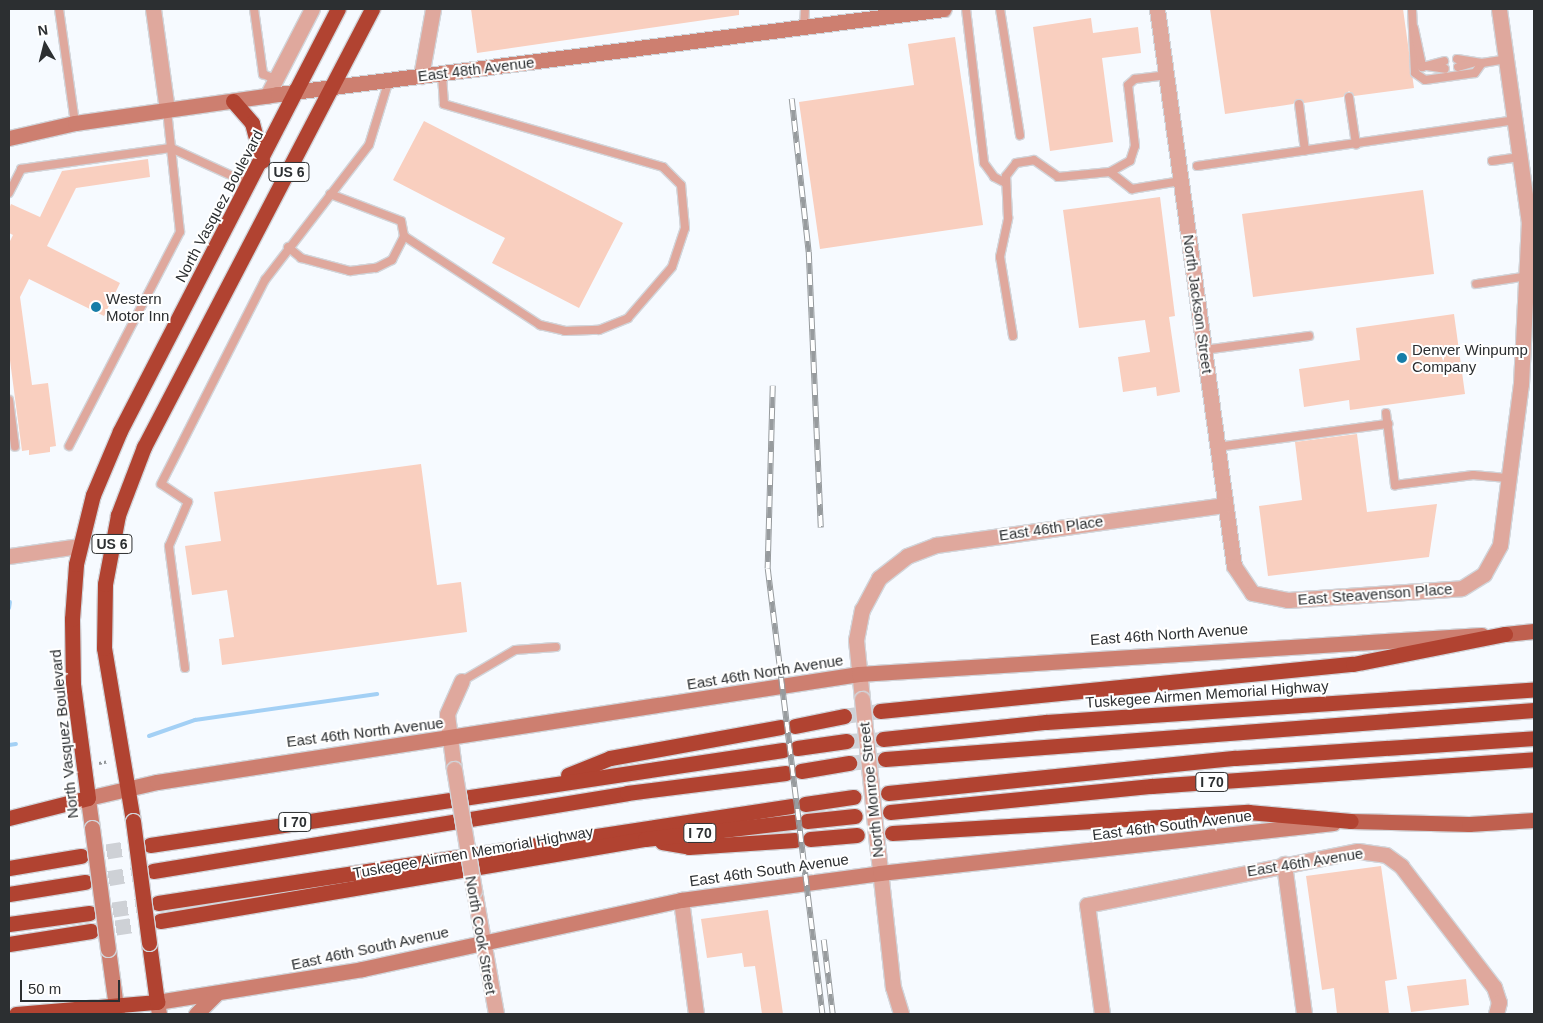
<!DOCTYPE html>
<style>
body{margin:0}
#map{position:relative;width:1543px;height:1023px;overflow:hidden;background:#f6faff;font-family:Helvetica,sans-serif}
div>[style]{position:absolute}
[style*='--x']{left:calc(var(--x)*1px);top:calc(var(--y)*1px);width:calc(var(--w)*1px);rotate:calc(var(--a)*1deg)}
.stream>*{height:4px;margin:-2px;padding:0 2px;transform-origin:2px;border-radius:2px;background:#a3d0f5}
.building>*{inset:0;background:#f9cfbf}
.highway-tunnel>*{height:15px;margin-top:-7.5px;transform-origin:0;background:repeating-linear-gradient(90deg,#ced1d6 0 15px,transparent 0 23px)}
.path>*{height:2.5px;margin-top:-1.25px;transform-origin:0;background:repeating-linear-gradient(90deg,#93979a 0 2.5px,transparent 0 5px)}
.roads{filter:drop-shadow(1px 0 #d2d5da) drop-shadow(-1px 0 #d2d5da) drop-shadow(0 1px #d2d5da) drop-shadow(0 -1px #d2d5da)}
.lane>*{height:8px;margin:-4px;padding:0 4px;transform-origin:4px;border-radius:4px;background:#dfa89d}
.street>*{height:15px;margin:-7.5px;padding:0 7.5px;transform-origin:7.5px;border-radius:7.5px;background:#dfa89d}
.secondary>*{height:15px;margin:-7.5px;padding:0 7.5px;transform-origin:7.5px;border-radius:7.5px;background:#cd7f70}
.primary>*{height:15px;margin:-7.5px;padding:0 7.5px;transform-origin:7.5px;border-radius:7.5px;background:#bf604f}
.highway>*{height:15px;margin:-7.5px;padding:0 7.5px;transform-origin:7.5px;border-radius:7.5px;background:#b14331}
.rail>*{height:5.5px;margin-top:-2.75px;transform-origin:0;background:repeating-linear-gradient(90deg,#fff 0 11px,#979b9e 0 22px);box-sizing:border-box;border-block:1px solid #979b9e}
.bridges{filter:drop-shadow(1px 0 #d2d5da) drop-shadow(-1px 0 #d2d5da) drop-shadow(0 1px #d2d5da) drop-shadow(0 -1px #d2d5da)}
.street-bridge>*{height:15px;margin:-7.5px;padding:0 7.5px;transform-origin:7.5px;border-radius:7.5px;background:#dfa89d}
.secondary-bridge>*{height:15px;margin:-7.5px;padding:0 7.5px;transform-origin:7.5px;border-radius:7.5px;background:#cd7f70}
.highway-bridge>*{height:15px;margin:-7.5px;padding:0 7.5px;transform-origin:7.5px;border-radius:7.5px;background:#b14331}
.dots>*{width:14px;height:14px;translate:-50% -50%;box-sizing:border-box;border:2px solid #fff;border-radius:50%}
span{translate:-50% -50%;white-space:nowrap;text-align:center;line-height:1.15;-webkit-text-stroke:4px #fff;paint-order:stroke}
.shield-label span{padding:1px 4px;background:#fff;border:1px solid;border-radius:4px;-webkit-text-stroke-width:0}
.shield-label{font-size:14px;color:#2c2f31;font-weight:700}
.street-label{font-size:15px;color:#2c2f31}
.poi-label{font-size:15px;color:#2c2f31}
.left{translate:0 -50%;text-align:left}
.frame{position:absolute;inset:0;border:10px solid #2c2f31;pointer-events:none}
.north{position:absolute;left:20px;top:20px;width:50px;height:50px;-webkit-text-stroke:4px #fff;paint-order:stroke;rotate:352deg;font-size:14px;font-weight:700;line-height:20px;text-align:center;color:#2c2f31}
.north::after{content:'';display:block;margin:auto;width:18px;height:22px;background:#2c2f31;clip-path:polygon(50% 0,100% 100%,50% 72%,0 100%)}
.scale{position:absolute;left:20px;top:980px;width:100px;height:22px;box-sizing:border-box;border:2px solid #2c2f31;border-top:0;padding-left:6px;font-size:15px;line-height:18px;white-space:nowrap;color:#2c2f31;-webkit-text-stroke:4px #fff;paint-order:stroke}
</style>
<div id="map">
<div class="stream">
<div style="--x:9;--y:608;--w:6;--a:-81"></div>
<div style="--x:149;--y:736;--w:49;--a:-19.2"></div>
<div style="--x:195;--y:720;--w:184;--a:-8.1"></div>
<div style="--x:9;--y:745;--w:7;--a:-8"></div>
</div>
<div class="building">
<div style="clip-path:polygon(471px 9px,739px 9px,739px 15px,477px 53px)"></div>
<div style="clip-path:polygon(1210px 9px,1403px 9px,1414px 88px,1354px 96px,1349px 91px,1343px 97px,1304px 103px,1298px 99px,1293px 104px,1225px 114px)"></div>
<div style="clip-path:polygon(1091px 18px,1093px 33px,1138px 27px,1141px 53px,1102px 58px,1113px 142px,1050px 151px,1033px 27px)"></div>
<div style="clip-path:polygon(955px 37px,983px 225px,820px 249px,799px 102px,914px 85px,908px 44px)"></div>
<div style="clip-path:polygon(424px 121px,623px 223px,579px 308px,492px 263px,505px 238px,393px 180px)"></div>
<div style="clip-path:polygon(148px 159px,150px 177px,76px 188px,47px 246px,120px 283px,104px 316px,29px 279px,20px 297px,32px 385px,48px 383px,56px 446px,50px 447px,50px 452px,29px 455px,29px 450px,22px 451px,9px 353px,9px 243px,13px 235px,9px 233px,9px 209px,11px 204px,40px 217px,62px 171px)"></div>
<div style="clip-path:polygon(1423px 190px,1434px 274px,1253px 297px,1242px 214px)"></div>
<div style="clip-path:polygon(1160px 197px,1175px 316px,1169px 317px,1180px 392px,1157px 396px,1156px 387px,1123px 392px,1118px 357px,1150px 352px,1145px 320px,1079px 328px,1063px 210px)"></div>
<div style="clip-path:polygon(1454px 314px,1465px 394px,1350px 410px,1349px 400px,1304px 407px,1299px 369px,1360px 360px,1356px 328px)"></div>
<div style="clip-path:polygon(1357px 434px,1367px 512px,1437px 504px,1429px 557px,1268px 576px,1259px 506px,1302px 500px,1295px 442px)"></div>
<div style="clip-path:polygon(421px 464px,437px 585px,461px 582px,467px 632px,222px 665px,219px 639px,234px 637px,227px 590px,192px 595px,185px 546px,221px 541px,214px 492px)"></div>
<div style="clip-path:polygon(1381px 866px,1397px 979px,1385px 981px,1389px 1014px,1337px 1014px,1334px 988px,1322px 990px,1306px 876px)"></div>
<div style="clip-path:polygon(768px 910px,783px 1014px,762px 1014px,755px 966px,744px 967px,742px 953px,707px 958px,701px 919px)"></div>
<div style="clip-path:polygon(1466px 979px,1469px 1005px,1411px 1012px,1407px 986px)"></div>
</div>
<div class="highway-tunnel">
<div style="--x:844;--y:716;--w:36;--a:-8"></div>
<div style="--x:847;--y:741;--w:36;--a:-3"></div>
<div style="--x:849;--y:763;--w:36;--a:-6"></div>
<div style="--x:84;--y:855;--w:65;--a:-8.9"></div>
<div style="--x:86;--y:882;--w:67;--a:-9.5"></div>
<div style="--x:90;--y:913;--w:68;--a:-8.5"></div>
<div style="--x:93;--y:931;--w:67;--a:-8.6"></div>
</div>
<div class="path">
<div style="--x:99;--y:763;--w:10;--a:-11"></div>
</div>
<div class="roads">
<div class="lane">
<div style="--x:59;--y:9;--w:115;--a:82"></div>
<div style="--x:254;--y:9;--w:66;--a:82.1"></div>
<div style="--x:263;--y:74;--w:13;--a:23"></div>
<div style="--x:966;--y:9;--w:155;--a:83.3"></div>
<div style="--x:984;--y:163;--w:17;--a:54"></div>
<div style="--x:994;--y:177;--w:13;--a:27"></div>
<div style="--x:1000;--y:9;--w:128;--a:81"></div>
<div style="--x:1412;--y:9;--w:64;--a:87.3"></div>
<div style="--x:1415;--y:73;--w:12;--a:35"></div>
<div style="--x:1425;--y:80;--w:50;--a:-8"></div>
<div style="--x:1475;--y:73;--w:12;--a:-55"></div>
<div style="--x:1482;--y:63;--w:25;--a:-9"></div>
<div style="--x:804;--y:28;--w:19;--a:-87"></div>
<div style="--x:1414;--y:28;--w:40;--a:78"></div>
<div style="--x:1422;--y:67;--w:23;--a:-15"></div>
<div style="--x:1457;--y:59;--w:25;--a:9"></div>
<div style="--x:1427;--y:66;--w:18;--a:9"></div>
<div style="--x:1458;--y:67;--w:15;--a:-16"></div>
<div style="--x:1349;--y:97;--w:48;--a:81.5"></div>
<div style="--x:1299;--y:104;--w:47;--a:82.7"></div>
<div style="--x:1492;--y:161;--w:30;--a:-8"></div>
<div style="--x:1197;--y:166;--w:322;--a:-8.2"></div>
<div style="--x:1110;--y:172;--w:28;--a:38"></div>
<div style="--x:1132;--y:189;--w:50;--a:-9.3"></div>
<div style="--x:9;--y:193;--w:27;--a:-63"></div>
<div style="--x:21;--y:169;--w:151;--a:-8"></div>
<div style="--x:171;--y:148;--w:87;--a:24.5"></div>
<div style="--x:404;--y:236;--w:163;--a:33.2"></div>
<div style="--x:540;--y:325;--w:26;--a:13"></div>
<div style="--x:565;--y:331;--w:34;--a:-2"></div>
<div style="--x:599;--y:330;--w:31;--a:-22"></div>
<div style="--x:628;--y:318;--w:67;--a:-49.2"></div>
<div style="--x:672;--y:267;--w:41;--a:-71.6"></div>
<div style="--x:685;--y:228;--w:43;--a:-95.3"></div>
<div style="--x:681;--y:185;--w:25;--a:-135"></div>
<div style="--x:663;--y:167;--w:228;--a:-164"></div>
<div style="--x:444;--y:104;--w:31;--a:-94"></div>
<div style="--x:288;--y:247;--w:17;--a:40"></div>
<div style="--x:301;--y:258;--w:51;--a:14.9"></div>
<div style="--x:350;--y:271;--w:26;--a:-7"></div>
<div style="--x:376;--y:268;--w:18;--a:-27"></div>
<div style="--x:392;--y:260;--w:27;--a:-63"></div>
<div style="--x:404;--y:236;--w:15;--a:-101"></div>
<div style="--x:401;--y:221;--w:76;--a:-159.2"></div>
<div style="--x:1476;--y:284;--w:53;--a:-8.7"></div>
<div style="--x:1013;--y:336;--w:80;--a:-99.3"></div>
<div style="--x:1000;--y:257;--w:40;--a:-78"></div>
<div style="--x:1008;--y:218;--w:42;--a:-92.7"></div>
<div style="--x:1006;--y:176;--w:16;--a:-52"></div>
<div style="--x:1016;--y:163;--w:18;--a:-9"></div>
<div style="--x:1034;--y:160;--w:29;--a:35"></div>
<div style="--x:1058;--y:177;--w:52;--a:-5.5"></div>
<div style="--x:1110;--y:172;--w:23;--a:-29"></div>
<div style="--x:1130;--y:161;--w:16;--a:-72"></div>
<div style="--x:1135;--y:146;--w:61;--a:-96.5"></div>
<div style="--x:1128;--y:85;--w:9;--a:-41"></div>
<div style="--x:1135;--y:79;--w:31;--a:-7"></div>
<div style="--x:1204;--y:350;--w:106;--a:-7.6"></div>
<div style="--x:9;--y:400;--w:47;--a:82.7"></div>
<div style="--x:1386;--y:413;--w:73;--a:82.9"></div>
<div style="--x:1395;--y:485;--w:79;--a:-7.3"></div>
<div style="--x:1473;--y:475;--w:37;--a:5"></div>
<div style="--x:69;--y:446;--w:241;--a:-62.6"></div>
<div style="--x:180;--y:232;--w:123;--a:-96.1"></div>
<div style="--x:1217;--y:447;--w:173;--a:-7.7"></div>
<div style="--x:185;--y:668;--w:123;--a:-97.5"></div>
<div style="--x:169;--y:546;--w:48;--a:-66.6"></div>
<div style="--x:188;--y:502;--w:32;--a:-146"></div>
<div style="--x:161;--y:484;--w:229;--a:-63"></div>
<div style="--x:265;--y:280;--w:170;--a:-52.4"></div>
<div style="--x:369;--y:145;--w:68;--a:-72.9"></div>
<div style="--x:462;--y:681;--w:61;--a:-30.3"></div>
<div style="--x:515;--y:650;--w:41;--a:-4.2"></div>
</div>
<div class="street">
<div style="--x:153;--y:9;--w:102;--a:82.1"></div>
<div style="--x:1157;--y:9;--w:562;--a:82.13"></div>
<div style="--x:1234;--y:566;--w:32;--a:56"></div>
<div style="--x:1252;--y:593;--w:37;--a:11"></div>
<div style="--x:1288;--y:600;--w:174;--a:-3.9"></div>
<div style="--x:1462;--y:588;--w:26;--a:-32"></div>
<div style="--x:1484;--y:574;--w:33;--a:-61"></div>
<div style="--x:1500;--y:545;--w:162;--a:-82.6"></div>
<div style="--x:1521;--y:384;--w:161;--a:-87.2"></div>
<div style="--x:1529;--y:223;--w:216;--a:-98"></div>
<div style="--x:421;--y:76;--w:68;--a:-79.8"></div>
<div style="--x:267;--y:96;--w:98;--a:-62.7"></div>
<div style="--x:9;--y:556;--w:71;--a:-8.1"></div>
<div style="--x:862;--y:699;--w:59;--a:-95.8"></div>
<div style="--x:856;--y:640;--w:31;--a:-79"></div>
<div style="--x:862;--y:610;--w:36;--a:-62"></div>
<div style="--x:879;--y:578;--w:36;--a:-38"></div>
<div style="--x:907;--y:556;--w:31;--a:-21"></div>
<div style="--x:936;--y:545;--w:292;--a:-7.9"></div>
<div style="--x:454;--y:769;--w:55;--a:-97.3"></div>
<div style="--x:447;--y:714;--w:36;--a:-66"></div>
<div style="--x:877;--y:843;--w:145;--a:83.7"></div>
<div style="--x:893;--y:987;--w:28;--a:73"></div>
<div style="--x:1284;--y:864;--w:151;--a:82.4"></div>
<div style="--x:474;--y:890;--w:126;--a:79.9"></div>
<div style="--x:681;--y:900;--w:115;--a:82.5"></div>
<div style="--x:1102;--y:1014;--w:110;--a:-97.8"></div>
<div style="--x:1087;--y:905;--w:276;--a:-11.3"></div>
<div style="--x:1358;--y:851;--w:28;--a:8"></div>
<div style="--x:1386;--y:855;--w:19;--a:36"></div>
<div style="--x:1401;--y:866;--w:153;--a:52.5"></div>
<div style="--x:1494;--y:987;--w:16;--a:72"></div>
<div style="--x:1499;--y:1002;--w:12;--a:104"></div>
</div>
<div class="secondary">
<div style="--x:9;--y:138;--w:68;--a:-12.8"></div>
<div style="--x:75;--y:123;--w:205;--a:-8.1"></div>
<div style="--x:278;--y:94;--w:671;--a:-7.27"></div>
<div style="--x:92;--y:828;--w:30;--a:-98"></div>
<div style="--x:88;--y:798;--w:71;--a:-13.1"></div>
<div style="--x:157;--y:782;--w:710;--a:-8.75"></div>
<div style="--x:859;--y:674;--w:624;--a:-3.58"></div>
<div style="--x:108;--y:949;--w:66;--a:82.1"></div>
<div style="--x:159;--y:1014;--w:12;--a:-99"></div>
<div style="--x:157;--y:1002;--w:208;--a:-9.1"></div>
<div style="--x:362;--y:969;--w:326;--a:-12.2"></div>
<div style="--x:681;--y:900;--w:201;--a:-7.7"></div>
<div style="--x:880;--y:873;--w:456;--a:-6.3"></div>
<div style="--x:196;--y:1014;--w:28;--a:-45"></div>
</div>
<div class="primary">
<div style="--x:1505;--y:634;--w:29;--a:-6"></div>
<div style="--x:1351;--y:821;--w:118;--a:1.5"></div>
<div style="--x:1469;--y:824;--w:65;--a:-3.5"></div>
</div>
<div class="highway">
<div style="--x:233;--y:101;--w:29;--a:49"></div>
<div style="--x:252;--y:123;--w:39;--a:75"></div>
<div style="--x:880;--y:711;--w:475;--a:-5.7"></div>
<div style="--x:1353;--y:664;--w:155;--a:-11.2"></div>
<div style="--x:795;--y:726;--w:50;--a:-11.5"></div>
<div style="--x:883;--y:739;--w:164;--a:-6"></div>
<div style="--x:1046;--y:722;--w:489;--a:-3.8"></div>
<div style="--x:797;--y:748;--w:50;--a:-8"></div>
<div style="--x:885;--y:759;--w:651;--a:-4.32"></div>
<div style="--x:801;--y:771;--w:49;--a:-9.5"></div>
<div style="--x:568;--y:775;--w:45;--a:-22"></div>
<div style="--x:610;--y:758;--w:173;--a:-10.3"></div>
<div style="--x:888;--y:793;--w:349;--a:-5.8"></div>
<div style="--x:1235;--y:758;--w:300;--a:-3.8"></div>
<div style="--x:805;--y:804;--w:49;--a:-8.3"></div>
<div style="--x:890;--y:812;--w:263;--a:-5.7"></div>
<div style="--x:1152;--y:786;--w:383;--a:-4"></div>
<div style="--x:9;--y:818;--w:81;--a:-14.2"></div>
<div style="--x:88;--y:798;--w:115;--a:-97.5"></div>
<div style="--x:73;--y:684;--w:65;--a:-90.9"></div>
<div style="--x:72;--y:619;--w:55;--a:-85.8"></div>
<div style="--x:76;--y:564;--w:71;--a:-76.2"></div>
<div style="--x:93;--y:495;--w:69;--a:-67.1"></div>
<div style="--x:120;--y:431;--w:475;--a:-62.7"></div>
<div style="--x:133;--y:821;--w:175;--a:-99.5"></div>
<div style="--x:104;--y:648;--w:64;--a:-89.1"></div>
<div style="--x:105;--y:584;--w:70;--a:-79.3"></div>
<div style="--x:118;--y:515;--w:73;--a:-69.1"></div>
<div style="--x:144;--y:447;--w:494;--a:-62.5"></div>
<div style="--x:807;--y:821;--w:48;--a:-5.9"></div>
<div style="--x:892;--y:833;--w:357;--a:-3.4"></div>
<div style="--x:1248;--y:812;--w:103;--a:5"></div>
<div style="--x:810;--y:839;--w:47;--a:-4.9"></div>
<div style="--x:662;--y:842;--w:27;--a:10"></div>
<div style="--x:689;--y:847;--w:106;--a:-3.8"></div>
<div style="--x:150;--y:845;--w:640;--a:-8.54"></div>
<div style="--x:9;--y:868;--w:73;--a:-9.5"></div>
<div style="--x:153;--y:871;--w:480;--a:-9.3"></div>
<div style="--x:627;--y:793;--w:160;--a:-7.2"></div>
<div style="--x:9;--y:894;--w:77;--a:-9"></div>
<div style="--x:158;--y:903;--w:640;--a:-8.71"></div>
<div style="--x:160;--y:921;--w:492;--a:-9.6"></div>
<div style="--x:645;--y:839;--w:149;--a:-6.6"></div>
<div style="--x:9;--y:924;--w:81;--a:-7.8"></div>
<div style="--x:9;--y:944;--w:83;--a:-9"></div>
<div style="--x:16;--y:1014;--w:142;--a:-4.9"></div>
<div style="--x:157;--y:1002;--w:60;--a:-97.7"></div>
</div>
</div>
<div class="rail">
<div style="--x:792;--y:99;--w:154;--a:83.7"></div>
<div style="--x:809;--y:252;--w:276;--a:87.5"></div>
<div style="--x:773;--y:386;--w:183;--a:91.6"></div>
<div style="--x:768;--y:569;--w:448;--a:83"></div>
<div style="--x:824;--y:940;--w:75;--a:83.1"></div>
</div>
<div class="bridges">
<div class="street-bridge">
<div style="--x:862;--y:699;--w:145;--a:84.1"></div>
<div style="--x:454;--y:769;--w:123;--a:80.6"></div>
</div>
<div class="secondary-bridge">
<div style="--x:92;--y:828;--w:122;--a:82.5"></div>
</div>
<div class="highway-bridge">
<div style="--x:133;--y:821;--w:123;--a:82.5"></div>
</div>
</div>
<div class="dots">
<div style="left:96px;top:307px;background:#177da8"></div>
<div style="left:1402px;top:358px;background:#177da8"></div>
</div>
<div class="shield-label">
<span style="left:289px;top:172px">US 6</span>
<span style="left:112px;top:544px">US 6</span>
<span style="left:1212px;top:782px">I 70</span>
<span style="left:295px;top:822px">I 70</span>
<span style="left:700px;top:833px">I 70</span>
</div>
<div class="street-label">
<span style="left:476px;top:69px;rotate:-7deg">East 48th Avenue</span>
<span style="left:219px;top:206px;rotate:-62deg">North Vasquez Boulevard</span>
<span style="left:1198px;top:304px;rotate:82deg">North Jackson Street</span>
<span style="left:1051px;top:528px;rotate:-8deg">East 46th Place</span>
<span style="left:1375px;top:594px;rotate:-4deg">East Steavenson Place</span>
<span style="left:1169px;top:634px;rotate:-4deg">East 46th North Avenue</span>
<span style="left:765px;top:672px;rotate:-9deg">East 46th North Avenue</span>
<span style="left:1207px;top:694px;rotate:-4deg">Tuskegee Airmen Memorial Highway</span>
<span style="left:365px;top:732px;rotate:-7deg">East 46th North Avenue</span>
<span style="left:64px;top:734px;rotate:-96deg">North Vasquez Boulevard</span>
<span style="left:871px;top:790px;rotate:-96deg">North Monroe Street</span>
<span style="left:1172px;top:825px;rotate:-7deg">East 46th South Avenue</span>
<span style="left:473px;top:852px;rotate:-10deg">Tuskegee Airmen Memorial Highway</span>
<span style="left:1305px;top:862px;rotate:-9deg">East 46th Avenue</span>
<span style="left:769px;top:870px;rotate:-8deg">East 46th South Avenue</span>
<span style="left:481px;top:935px;rotate:80deg">North Cook Street</span>
<span style="left:370px;top:948px;rotate:-12deg">East 46th South Avenue</span>
</div>
<div class="poi-label">
<span class="left" style="left:106px;top:307px">Western<br>Motor Inn</span>
<span class="left" style="left:1412px;top:358px">Denver Winpump<br>Company</span>
</div>
<div class="frame"></div>
<div class="north">N</div>
<div class="scale">50 m</div>
</div>
